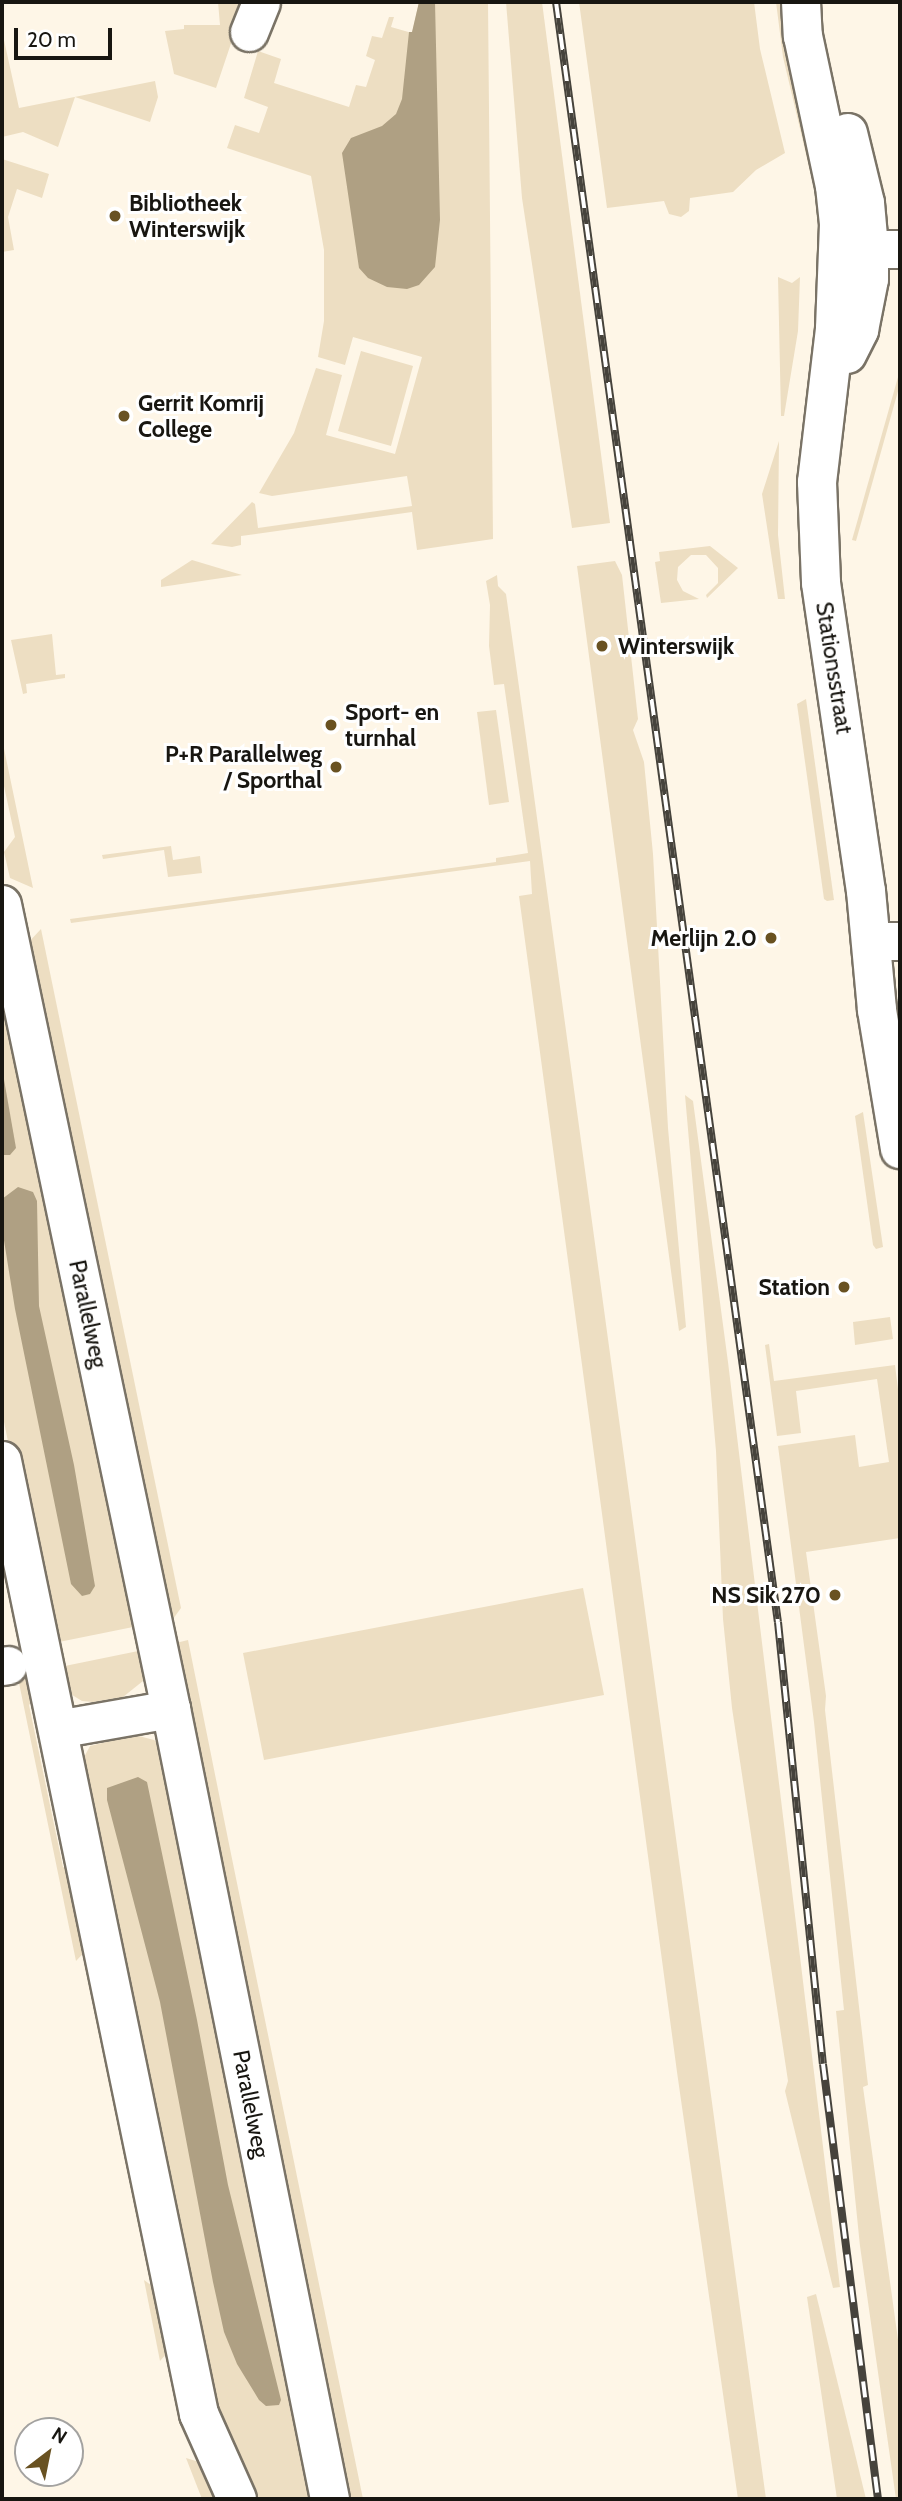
<!DOCTYPE html>
<style>
body{margin:0}
#map{position:relative;width:902px;height:2501px;overflow:hidden;background:#fef6e7;font-family:Cabin,sans-serif}
div>[style]{position:absolute}
[style*='--x']{left:calc(var(--x)*1px);top:calc(var(--y)*1px);width:calc(var(--w)*1px);rotate:calc(var(--a)*1deg)}
.green>*{inset:0;background:#eddec2}
.water>*{inset:0;background:#afa083}
.roads{filter:drop-shadow(2px 0 #7a7366) drop-shadow(-2px 0 #7a7366) drop-shadow(0 2px #7a7366) drop-shadow(0 -2px #7a7366)}
.minor>*{height:37px;margin:-18.5px;padding:0 18.5px;transform-origin:18.5px;border-radius:18.5px;background:#fff}
.tertiary>*{height:38px;margin:-19px;padding:0 19px;transform-origin:19px;border-radius:19px;background:#fff}
.rail>*{height:8px;margin-top:-4px;transform-origin:0;background:repeating-linear-gradient(90deg,#fff 0 16px,#46433c 0 32px);box-sizing:border-box;border-block:2px solid #46433c}
.dots>*{width:19px;height:19px;translate:-50% -50%;box-sizing:border-box;border:4px solid #fff;border-radius:50%}
span{translate:-50% -50%;white-space:nowrap;text-align:center;line-height:1.15;-webkit-text-stroke:6px #fff;paint-order:stroke}
.poi-label{font-size:23px;color:#181611;font-weight:700}
.left{translate:0 -50%;text-align:left}
.right{translate:-100% -50%;text-align:right}
.street-label{font-size:23px;color:#181611}
.frame{position:absolute;inset:0;border:4px solid #181611;pointer-events:none}
.north{position:absolute;left:14px;top:2417px;width:70px;height:70px;box-sizing:border-box;background:#fff;border:2px solid #a3a2a0;border-radius:50%;rotate:32deg;font-size:19px;font-weight:700;line-height:28px;text-align:center;color:#181611}
.north::after{content:'';display:block;margin:auto;width:24px;height:32px;background:#695222;clip-path:polygon(50% 0,100% 100%,50% 72%,0 100%)}
.scale{position:absolute;left:14px;top:28px;width:98px;height:32px;box-sizing:border-box;border:4px solid #181611;border-top:0;padding-left:9px;font-size:21px;line-height:24px;white-space:nowrap;color:#181611;-webkit-text-stroke:5px #fff;paint-order:stroke}
</style>
<div id="map">
<div class="green">
<div style="clip-path:polygon(218px 2px,245px 2px,216px 88px,174px 74px,165px 31px,184px 29px,184px 25px,220px 25px)"></div>
<div style="clip-path:polygon(419px 2px,488px 2px,493px 539px,417px 550px,412px 512px,241px 536px,241px 545px,232px 547px,211px 544px,252px 502px,255px 504px,258px 528px,412px 506px,407px 476px,272px 496px,259px 493px,294px 433px,316px 368px,342px 375px,326px 435px,395px 454px,422px 357px,353px 337px,345px 365px,318px 357px,324px 321px,324px 250px,311px 176px,227px 148px,235px 125px,259px 133px,268px 107px,244px 98px,258px 51px,281px 59px,274px 83px,349px 107px,356px 85px,366px 87px,375px 60px,366px 56px,372px 36px,382px 38px,389px 17px,394px 17px,391px 27px,412px 33px)"></div>
<div style="clip-path:polygon(506px 2px,542px 2px,610px 523px,572px 528px,522px 198px)"></div>
<div style="clip-path:polygon(579px 2px,754px 2px,760px 49px,785px 153px,756px 170px,733px 192px,690px 198px,689px 211px,681px 217px,669px 214px,664px 201px,607px 208px)"></div>
<div style="clip-path:polygon(776px 2px,781px 2px,786px 39px,821px 169px,810px 171px,783px 57px)"></div>
<div style="clip-path:polygon(2px 31px,19px 108px,155px 81px,158px 97px,150px 122px,75px 97px,58px 147px,23px 132px,2px 137px)"></div>
<div style="clip-path:polygon(2px 159px,49px 174px,42px 198px,17px 189px,8px 217px,14px 250px,2px 252px)"></div>
<div style="clip-path:polygon(778px 277px,792px 283px,800px 277px,798px 331px,784px 416px,781px 416px)"></div>
<div style="clip-path:polygon(361px 351px,413px 366px,391px 446px,338px 431px)"></div>
<div style="clip-path:polygon(900px 370px,900px 384px,856px 541px,852px 540px)"></div>
<div style="clip-path:polygon(779px 441px,778px 535px,785px 599px,778px 599px,762px 494px)"></div>
<div style="clip-path:polygon(710px 546px,738px 568px,707px 598px,706px 595px,718px 583px,718px 568px,706px 555px,691px 555px,678px 567px,677px 580px,683px 591px,699px 599px,661px 603px,655px 562px,660px 561px,659px 552px)"></div>
<div style="clip-path:polygon(192px 560px,242px 575px,161px 587px,161px 580px)"></div>
<div style="clip-path:polygon(615px 561px,622px 575px,638px 719px,633px 730px,644px 762px,653px 854px,668px 1128px,686px 1327px,679px 1331px,577px 566px)"></div>
<div style="clip-path:polygon(497px 575px,498px 586px,506px 594px,526px 737px,766px 2499px,738px 2499px,677px 2072px,519px 896px,532px 894px,530px 861px,71px 923px,70px 919px,496px 862px,496px 858px,528px 853px,504px 684px,494px 685px,489px 646px,490px 605px,486px 581px)"></div>
<div style="clip-path:polygon(52px 634px,56px 675px,65px 674px,65px 678px,26px 684px,27px 693px,23px 694px,11px 640px)"></div>
<div style="clip-path:polygon(806px 699px,834px 900px,827px 901px,824px 899px,797px 704px)"></div>
<div style="clip-path:polygon(496px 710px,509px 802px,489px 805px,477px 712px)"></div>
<div style="clip-path:polygon(2px 739px,33px 888px,10px 878px,4px 852px,15px 837px,2px 777px)"></div>
<div style="clip-path:polygon(171px 846px,173px 860px,200px 856px,202px 873px,168px 877px,164px 850px,103px 859px,102px 855px)"></div>
<div style="clip-path:polygon(41px 929px,181px 1608px,173px 1619px,163px 1621px,25px 946px)"></div>
<div style="clip-path:polygon(2px 960px,143px 1625px,49px 1644px,2px 1412px)"></div>
<div style="clip-path:polygon(685px 1095px,693px 1101px,728px 1362px,840px 2287px,833px 2288px,785px 2091px,788px 2081px,732px 1708px,723px 1619px,716px 1451px)"></div>
<div style="clip-path:polygon(863px 1112px,883px 1247px,876px 1249px,873px 1245px,855px 1116px)"></div>
<div style="clip-path:polygon(890px 1317px,893px 1339px,855px 1345px,853px 1322px)"></div>
<div style="clip-path:polygon(769px 1344px,774px 1381px,895px 1365px,900px 1405px,898px 1416px,900px 1538px,806px 1552px,826px 1696px,825px 1710px,868px 2085px,863px 2087px,900px 2354px,900px 2499px,896px 2499px,860px 2246px,836px 2011px,844px 2010px,814px 1722px,778px 1446px,855px 1435px,859px 1467px,889px 1462px,877px 1379px,796px 1391px,801px 1433px,777px 1436px,765px 1345px)"></div>
<div style="clip-path:polygon(583px 1588px,604px 1695px,264px 1760px,243px 1653px)"></div>
<div style="clip-path:polygon(188px 1640px,229px 1844px,363px 2499px,342px 2499px,168px 1645px)"></div>
<div style="clip-path:polygon(148px 1649px,148px 1669px,143px 1681px,123px 1697px,93px 1702px,82px 1701px,64px 1690px,55px 1668px)"></div>
<div style="clip-path:polygon(35px 1672px,39px 1691px,29px 1705px,63px 1867px,78px 1876px,93px 1943px,76px 1961px,18px 1678px)"></div>
<div style="clip-path:polygon(135px 1735px,154px 1740px,162px 1746px,321px 2499px,248px 2499px,219px 2437px,80px 1765px,90px 1746px)"></div>
<div style="clip-path:polygon(144px 2280px,166px 2296px,175px 2344px,160px 2361px)"></div>
<div style="clip-path:polygon(816px 2294px,866px 2499px,837px 2499px,807px 2297px)"></div>
<div style="clip-path:polygon(186px 2458px,209px 2465px,225px 2499px,202px 2499px)"></div>
</div>
<div class="water">
<div style="clip-path:polygon(419px 2px,435px 2px,440px 220px,435px 267px,419px 285px,407px 289px,387px 287px,368px 278px,359px 268px,342px 153px,351px 138px,382px 126px,396px 114px,402px 99px,409px 32px,412px 32px)"></div>
<div style="clip-path:polygon(2px 1068px,16px 1148px,10px 1155px,2px 1155px)"></div>
<div style="clip-path:polygon(18px 1187px,33px 1192px,37px 1201px,39px 1306px,74px 1465px,95px 1586px,90px 1594px,82px 1596px,71px 1584px,15px 1309px,2px 1228px,2px 1199px)"></div>
<div style="clip-path:polygon(138px 1777px,147px 1782px,197px 2020px,228px 2185px,281px 2400px,279px 2405px,266px 2406px,259px 2400px,237px 2364px,224px 2332px,213px 2282px,160px 2002px,107px 1800px,107px 1788px)"></div>
</div>
<div class="roads">
<div class="minor">
<div style="--x:249;--y:32;--w:32;--a:-68"></div>
<div style="--x:839;--y:251;--w:61;--a:-1.9"></div>
<div style="--x:872;--y:941;--w:28;--a:0"></div>
<div style="--x:2;--y:1666;--w:6;--a:-9"></div>
<div style="--x:57;--y:1729;--w:116;--a:-10"></div>
</div>
<div class="tertiary">
<div style="--x:801;--y:2;--w:34;--a:87"></div>
<div style="--x:803;--y:36;--w:153;--a:78"></div>
<div style="--x:835;--y:186;--w:38;--a:84"></div>
<div style="--x:839;--y:224;--w:105;--a:92.2"></div>
<div style="--x:835;--y:329;--w:154;--a:96.7"></div>
<div style="--x:817;--y:482;--w:101;--a:87.7"></div>
<div style="--x:821;--y:583;--w:311;--a:81.7"></div>
<div style="--x:866;--y:891;--w:120;--a:84.7"></div>
<div style="--x:877;--y:1010;--w:141;--a:80.6"></div>
<div style="--x:847;--y:354;--w:27;--a:-63"></div>
<div style="--x:859;--y:330;--w:52;--a:-78.9"></div>
<div style="--x:869;--y:279;--w:31;--a:-90"></div>
<div style="--x:869;--y:248;--w:45;--a:-95.1"></div>
<div style="--x:865;--y:203;--w:72;--a:-103.7"></div>
<div style="--x:2;--y:905;--w:822;--a:78.13"></div>
<div style="--x:171;--y:1709;--w:806;--a:78.62"></div>
<div style="--x:2;--y:1461;--w:973;--a:78.32"></div>
<div style="--x:199;--y:2414;--w:93;--a:65.9"></div>
</div>
</div>
<div class="rail">
<div style="--x:556;--y:2;--w:1635;--a:82.2"></div>
<div style="--x:778;--y:1622;--w:444;--a:84.2"></div>
<div style="--x:823;--y:2064;--w:438;--a:82.8"></div>
</div>
<div class="dots">
<div style="left:115px;top:216px;background:#695222"></div>
<div style="left:124px;top:416px;background:#695222"></div>
<div style="left:602px;top:646px;background:#695222"></div>
<div style="left:331px;top:725px;background:#695222"></div>
<div style="left:336px;top:767px;background:#695222"></div>
<div style="left:771px;top:938px;background:#695222"></div>
<div style="left:844px;top:1287px;background:#695222"></div>
<div style="left:835px;top:1595px;background:#695222"></div>
</div>
<div class="poi-label">
<span class="left" style="left:129px;top:216px">Bibliotheek<br>Winterswijk</span>
<span class="left" style="left:138px;top:416px">Gerrit Komrij<br>College</span>
<span class="left" style="left:618px;top:646px">Winterswijk</span>
<span class="left" style="left:345px;top:725px">Sport- en<br>turnhal</span>
<span class="right" style="left:322px;top:767px">P+R Parallelweg<br>/ Sporthal</span>
<span class="right" style="left:757px;top:938px">Merlijn 2.0</span>
<span class="right" style="left:830px;top:1287px">Station</span>
<span class="right" style="left:821px;top:1595px">NS Sik 270</span>
</div>
<div class="street-label">
<span style="left:834px;top:668px;rotate:81deg">Stationsstraat</span>
<span style="left:88px;top:1314px;rotate:78deg">Parallelweg</span>
<span style="left:251px;top:2104px;rotate:79deg">Parallelweg</span>
</div>
<div class="frame"></div>
<div class="north">N</div>
<div class="scale">20 m</div>
</div>
